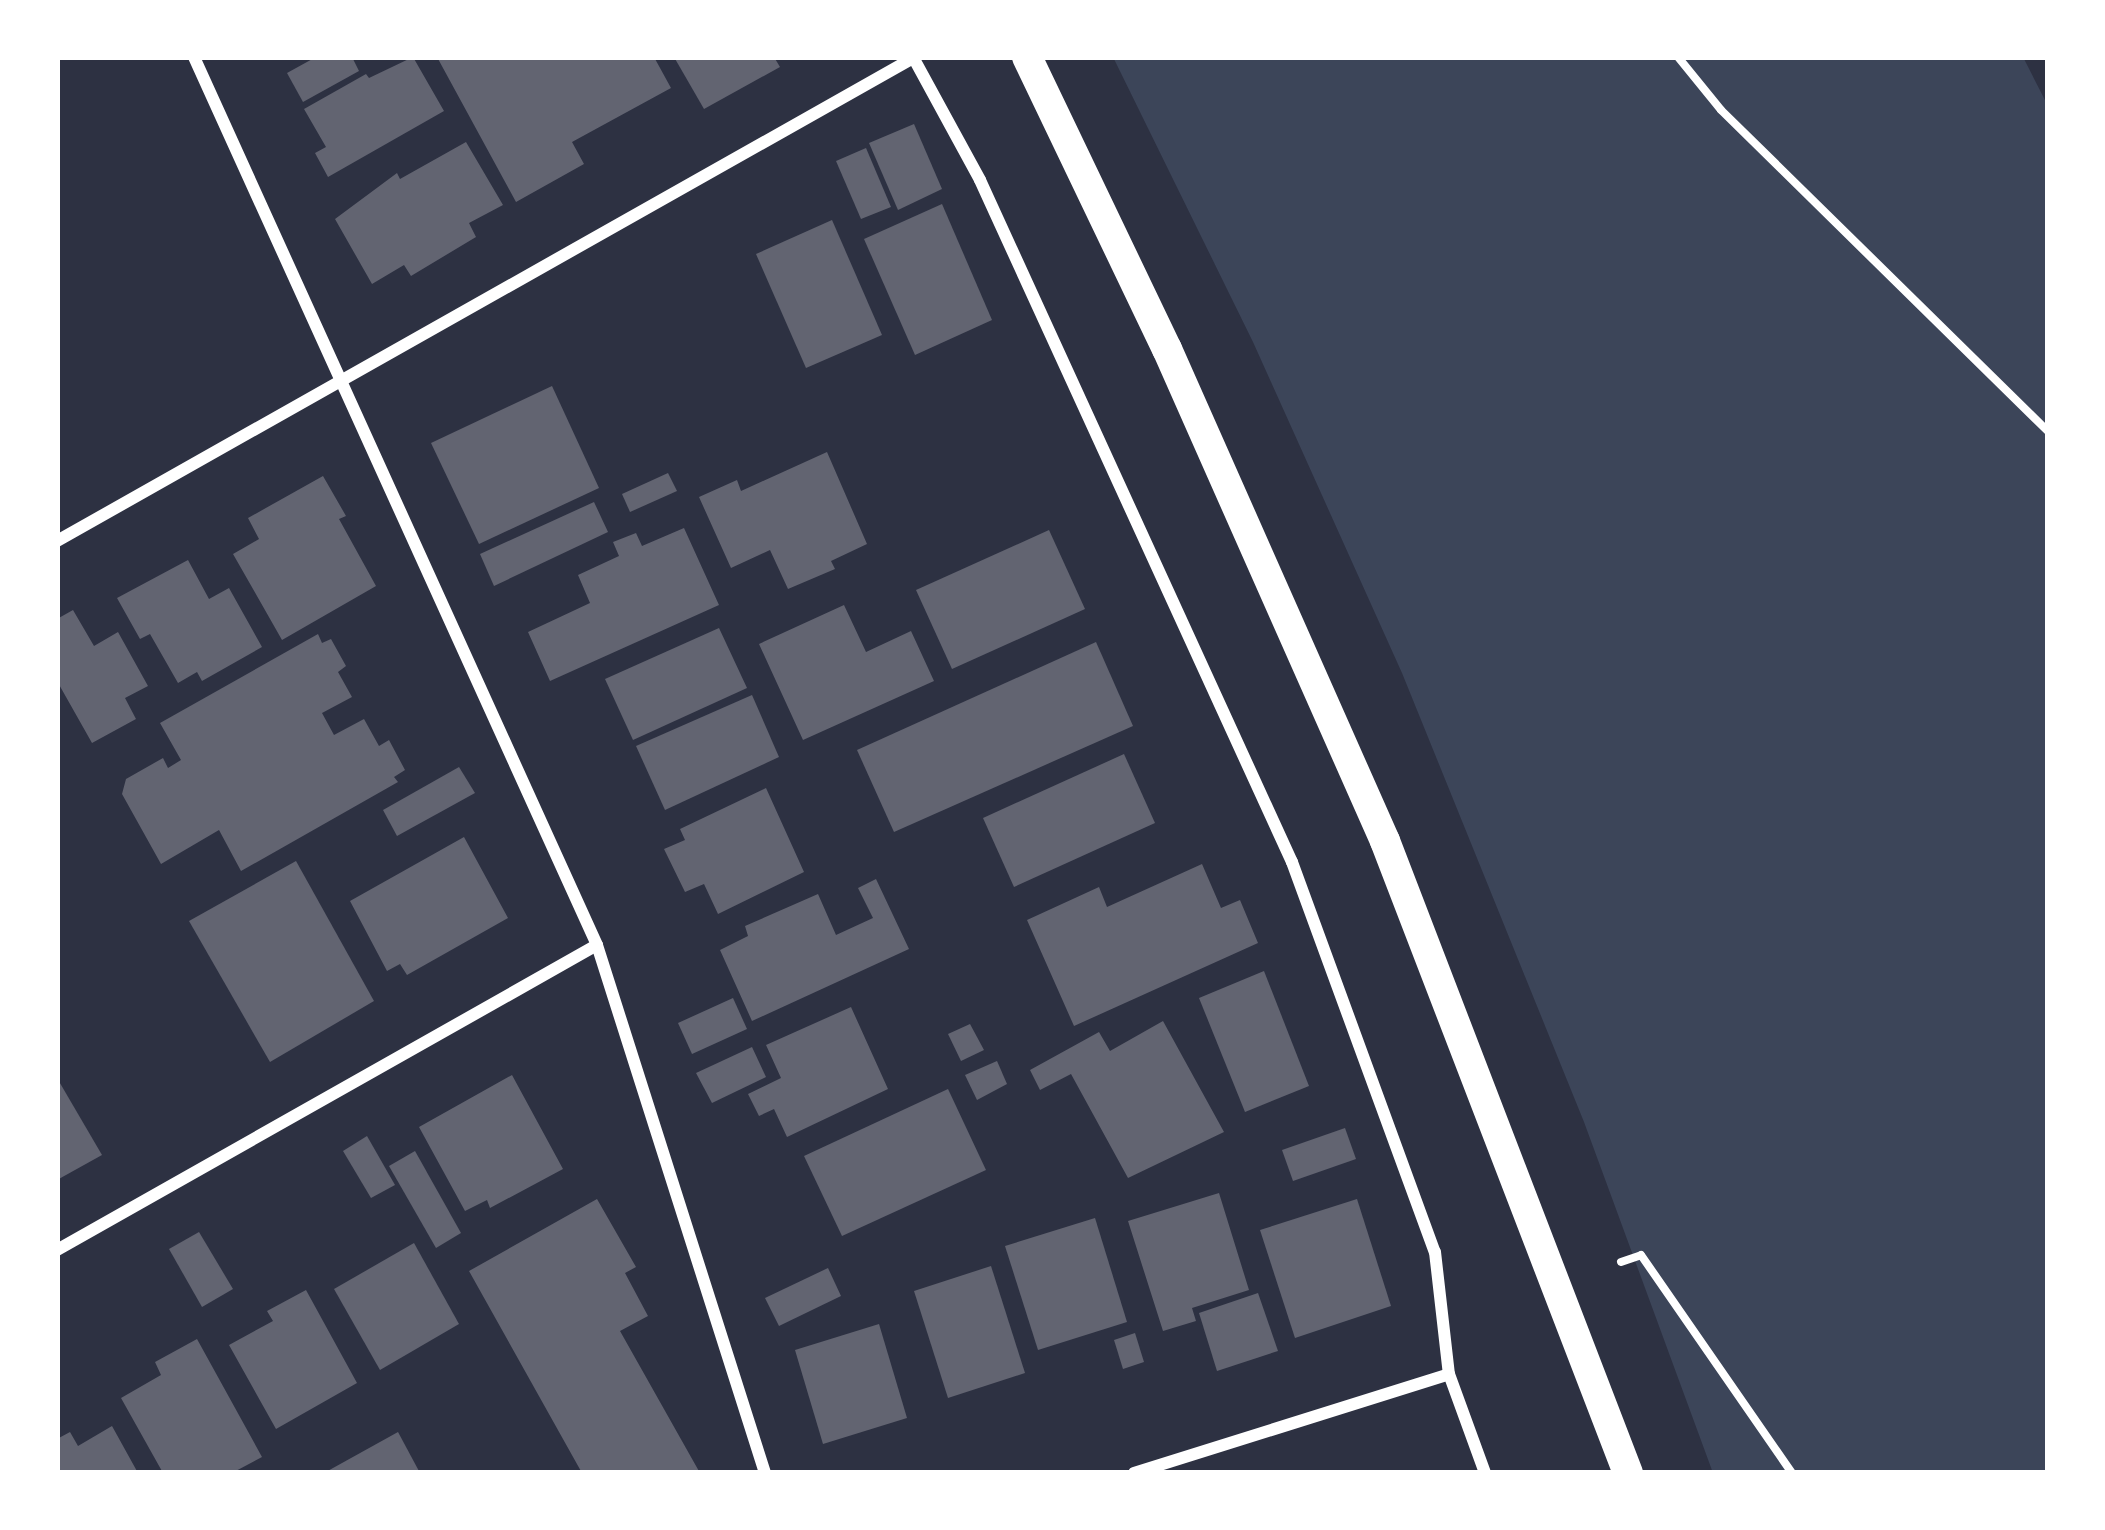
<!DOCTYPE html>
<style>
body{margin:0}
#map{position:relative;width:2105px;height:1530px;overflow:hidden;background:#2d3142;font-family:"Playfair Display",serif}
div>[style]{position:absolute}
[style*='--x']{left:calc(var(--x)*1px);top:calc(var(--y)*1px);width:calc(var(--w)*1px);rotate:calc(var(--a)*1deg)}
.green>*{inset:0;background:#3c4559}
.building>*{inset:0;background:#626471}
.path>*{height:8px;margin:-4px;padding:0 4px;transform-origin:4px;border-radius:4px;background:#fff}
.minor>*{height:12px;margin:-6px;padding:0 6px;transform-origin:6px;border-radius:6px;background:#fff}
.primary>*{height:30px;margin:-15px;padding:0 15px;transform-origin:15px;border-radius:15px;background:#fff}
span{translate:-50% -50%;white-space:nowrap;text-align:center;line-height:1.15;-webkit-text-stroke:12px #fff;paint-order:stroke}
.frame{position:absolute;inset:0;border:60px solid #fff;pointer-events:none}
</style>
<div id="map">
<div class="green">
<div style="clip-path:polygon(1113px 57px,2023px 57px,2048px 106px,2048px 1473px,1713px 1473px,1584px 1122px,1402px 673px,1253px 342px)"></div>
</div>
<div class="building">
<div style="clip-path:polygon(316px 57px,352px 57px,359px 71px,303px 102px,287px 73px)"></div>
<div style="clip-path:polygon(413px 57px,444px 111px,328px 177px,315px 153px,326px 147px,304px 109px,366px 74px,369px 78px)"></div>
<div style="clip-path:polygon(437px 57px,654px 57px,671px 88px,572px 142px,584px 164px,516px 202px)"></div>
<div style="clip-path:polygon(674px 57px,774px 57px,780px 67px,704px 109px)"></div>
<div style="clip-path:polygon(914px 124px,942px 189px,898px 210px,869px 143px)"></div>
<div style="clip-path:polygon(466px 142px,503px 205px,469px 223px,476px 237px,411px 276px,404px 265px,372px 284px,335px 219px,397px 173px,400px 179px)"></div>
<div style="clip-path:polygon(866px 148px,891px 207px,861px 219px,836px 161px)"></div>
<div style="clip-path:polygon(942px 204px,992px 320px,915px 355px,864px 239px)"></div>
<div style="clip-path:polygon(832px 220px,882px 335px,806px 368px,756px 254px)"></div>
<div style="clip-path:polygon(552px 386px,599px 488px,479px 544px,431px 443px)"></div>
<div style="clip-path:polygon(827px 452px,867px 544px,831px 561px,835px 569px,788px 589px,770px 550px,731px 568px,699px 497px,737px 480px,741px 491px)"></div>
<div style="clip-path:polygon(668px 473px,677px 491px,630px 512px,622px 494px)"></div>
<div style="clip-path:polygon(323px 476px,346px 516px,339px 519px,376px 586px,282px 640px,233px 554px,259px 539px,248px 518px)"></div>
<div style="clip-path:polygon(594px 502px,608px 532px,494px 586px,480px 554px)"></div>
<div style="clip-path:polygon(684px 528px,719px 605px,550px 681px,528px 632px,590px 603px,578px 575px,619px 556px,613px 542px,636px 533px,642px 546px)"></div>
<div style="clip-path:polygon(1049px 530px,1085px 609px,952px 669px,916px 590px)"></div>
<div style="clip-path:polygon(188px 560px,209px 599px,229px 588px,262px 647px,202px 681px,197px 672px,178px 683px,150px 634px,140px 639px,117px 598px)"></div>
<div style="clip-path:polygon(844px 605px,866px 652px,911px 631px,934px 681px,803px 740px,759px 644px)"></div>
<div style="clip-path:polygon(73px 610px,94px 646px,118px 632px,148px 686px,125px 698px,136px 719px,92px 743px,57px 681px,57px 619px)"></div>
<div style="clip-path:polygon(719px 628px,747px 688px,633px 740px,605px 679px)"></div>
<div style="clip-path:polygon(318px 634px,322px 643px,331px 639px,346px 666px,338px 672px,352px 697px,322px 713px,334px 735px,364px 719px,379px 746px,389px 740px,405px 770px,394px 777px,398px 782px,241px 871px,219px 830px,161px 864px,122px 794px,126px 779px,163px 758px,168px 768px,181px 760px,160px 723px)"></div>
<div style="clip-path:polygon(1096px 642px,1133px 726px,894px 832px,857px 750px)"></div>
<div style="clip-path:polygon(752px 695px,779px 757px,665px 810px,636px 746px)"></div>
<div style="clip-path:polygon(1124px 754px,1155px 823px,1014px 887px,983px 818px)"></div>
<div style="clip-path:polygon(459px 767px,475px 793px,397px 836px,383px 810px)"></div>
<div style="clip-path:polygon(766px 788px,804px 872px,718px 914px,704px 884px,685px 892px,664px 849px,685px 840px,680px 829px)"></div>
<div style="clip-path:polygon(464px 837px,508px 918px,407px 975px,400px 964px,387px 971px,350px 901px)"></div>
<div style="clip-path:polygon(296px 861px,374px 1001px,270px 1062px,189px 921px)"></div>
<div style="clip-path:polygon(1202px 864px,1221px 908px,1240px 900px,1258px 943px,1074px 1026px,1027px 920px,1099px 887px,1107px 907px)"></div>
<div style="clip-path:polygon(876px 879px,909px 949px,752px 1021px,720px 950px,748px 936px,745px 926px,818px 894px,836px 935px,873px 918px,858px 888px)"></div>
<div style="clip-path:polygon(1264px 971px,1309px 1086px,1245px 1112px,1199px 998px)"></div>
<div style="clip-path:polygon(733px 998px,747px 1029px,692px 1054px,678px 1023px)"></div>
<div style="clip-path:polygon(851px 1007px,888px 1089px,787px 1137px,774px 1109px,759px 1116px,748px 1094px,781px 1078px,766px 1045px)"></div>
<div style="clip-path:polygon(1163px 1021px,1224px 1132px,1128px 1178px,1071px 1074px,1040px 1090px,1030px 1070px,1099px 1032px,1110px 1051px)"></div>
<div style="clip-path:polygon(970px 1024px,984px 1050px,961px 1061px,948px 1034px)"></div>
<div style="clip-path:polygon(752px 1047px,766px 1077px,712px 1103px,696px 1073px)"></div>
<div style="clip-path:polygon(997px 1061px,1007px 1084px,977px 1100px,965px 1075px)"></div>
<div style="clip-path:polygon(512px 1075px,563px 1169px,490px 1208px,487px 1200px,465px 1211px,419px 1127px)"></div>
<div style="clip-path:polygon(57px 1078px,102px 1155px,57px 1180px)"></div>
<div style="clip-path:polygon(948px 1089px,986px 1170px,842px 1236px,804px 1156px)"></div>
<div style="clip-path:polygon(1345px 1128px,1356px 1159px,1293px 1181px,1282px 1150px)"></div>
<div style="clip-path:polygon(367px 1136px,395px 1185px,371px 1198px,343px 1151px)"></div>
<div style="clip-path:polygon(415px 1151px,461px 1233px,436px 1248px,389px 1166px)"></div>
<div style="clip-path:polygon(1219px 1193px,1249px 1290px,1192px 1308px,1196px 1321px,1163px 1331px,1128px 1221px)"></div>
<div style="clip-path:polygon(597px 1199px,636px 1267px,625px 1273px,648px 1316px,620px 1331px,700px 1473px,582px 1473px,469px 1271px)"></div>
<div style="clip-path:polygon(1357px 1199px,1391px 1306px,1295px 1338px,1260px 1230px)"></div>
<div style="clip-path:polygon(1095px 1218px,1127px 1322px,1038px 1350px,1005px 1246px)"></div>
<div style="clip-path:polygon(199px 1232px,233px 1289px,202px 1307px,169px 1249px)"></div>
<div style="clip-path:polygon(414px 1243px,459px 1324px,380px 1370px,334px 1289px)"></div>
<div style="clip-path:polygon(991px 1266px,1025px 1373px,948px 1398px,914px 1291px)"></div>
<div style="clip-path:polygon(828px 1268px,841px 1296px,779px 1326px,765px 1298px)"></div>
<div style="clip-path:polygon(306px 1290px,357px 1383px,276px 1429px,229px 1345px,273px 1321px,267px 1311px)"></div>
<div style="clip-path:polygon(1258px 1293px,1278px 1351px,1217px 1371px,1199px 1313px)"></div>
<div style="clip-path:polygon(879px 1324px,907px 1418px,823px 1444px,795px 1350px)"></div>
<div style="clip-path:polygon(1135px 1333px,1144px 1362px,1123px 1369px,1114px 1340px)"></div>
<div style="clip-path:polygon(197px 1339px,262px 1457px,232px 1473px,163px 1473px,121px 1398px,161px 1375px,155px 1362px)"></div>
<div style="clip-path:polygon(112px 1426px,138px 1473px,57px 1473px,57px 1439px,70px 1432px,78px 1446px)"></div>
<div style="clip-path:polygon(398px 1432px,420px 1473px,324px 1473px)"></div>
</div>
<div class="path">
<div style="--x:1678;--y:57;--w:68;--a:50.9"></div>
<div style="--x:1721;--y:110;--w:458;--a:44.5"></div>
<div style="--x:1621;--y:1262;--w:21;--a:-19"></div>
<div style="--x:1641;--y:1255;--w:265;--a:55.3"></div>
</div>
<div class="minor">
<div style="--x:194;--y:57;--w:975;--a:65.59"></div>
<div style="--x:597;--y:945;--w:554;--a:72.35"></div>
<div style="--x:913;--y:57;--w:140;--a:61.4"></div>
<div style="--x:980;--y:180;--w:750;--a:65.42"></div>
<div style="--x:1292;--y:862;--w:415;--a:69.9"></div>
<div style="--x:1435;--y:1252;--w:123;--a:83.5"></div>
<div style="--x:1449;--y:1374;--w:105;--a:70"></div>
<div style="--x:57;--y:541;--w:983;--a:-29.43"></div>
<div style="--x:57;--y:1250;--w:620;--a:-29.46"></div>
<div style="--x:1134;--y:1473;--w:330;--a:-17.4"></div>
</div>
<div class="primary">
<div style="--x:1027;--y:57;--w:324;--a:64.4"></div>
<div style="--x:1167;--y:349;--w:538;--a:66.1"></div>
<div style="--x:1385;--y:841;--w:677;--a:68.97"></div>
</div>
<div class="frame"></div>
</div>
